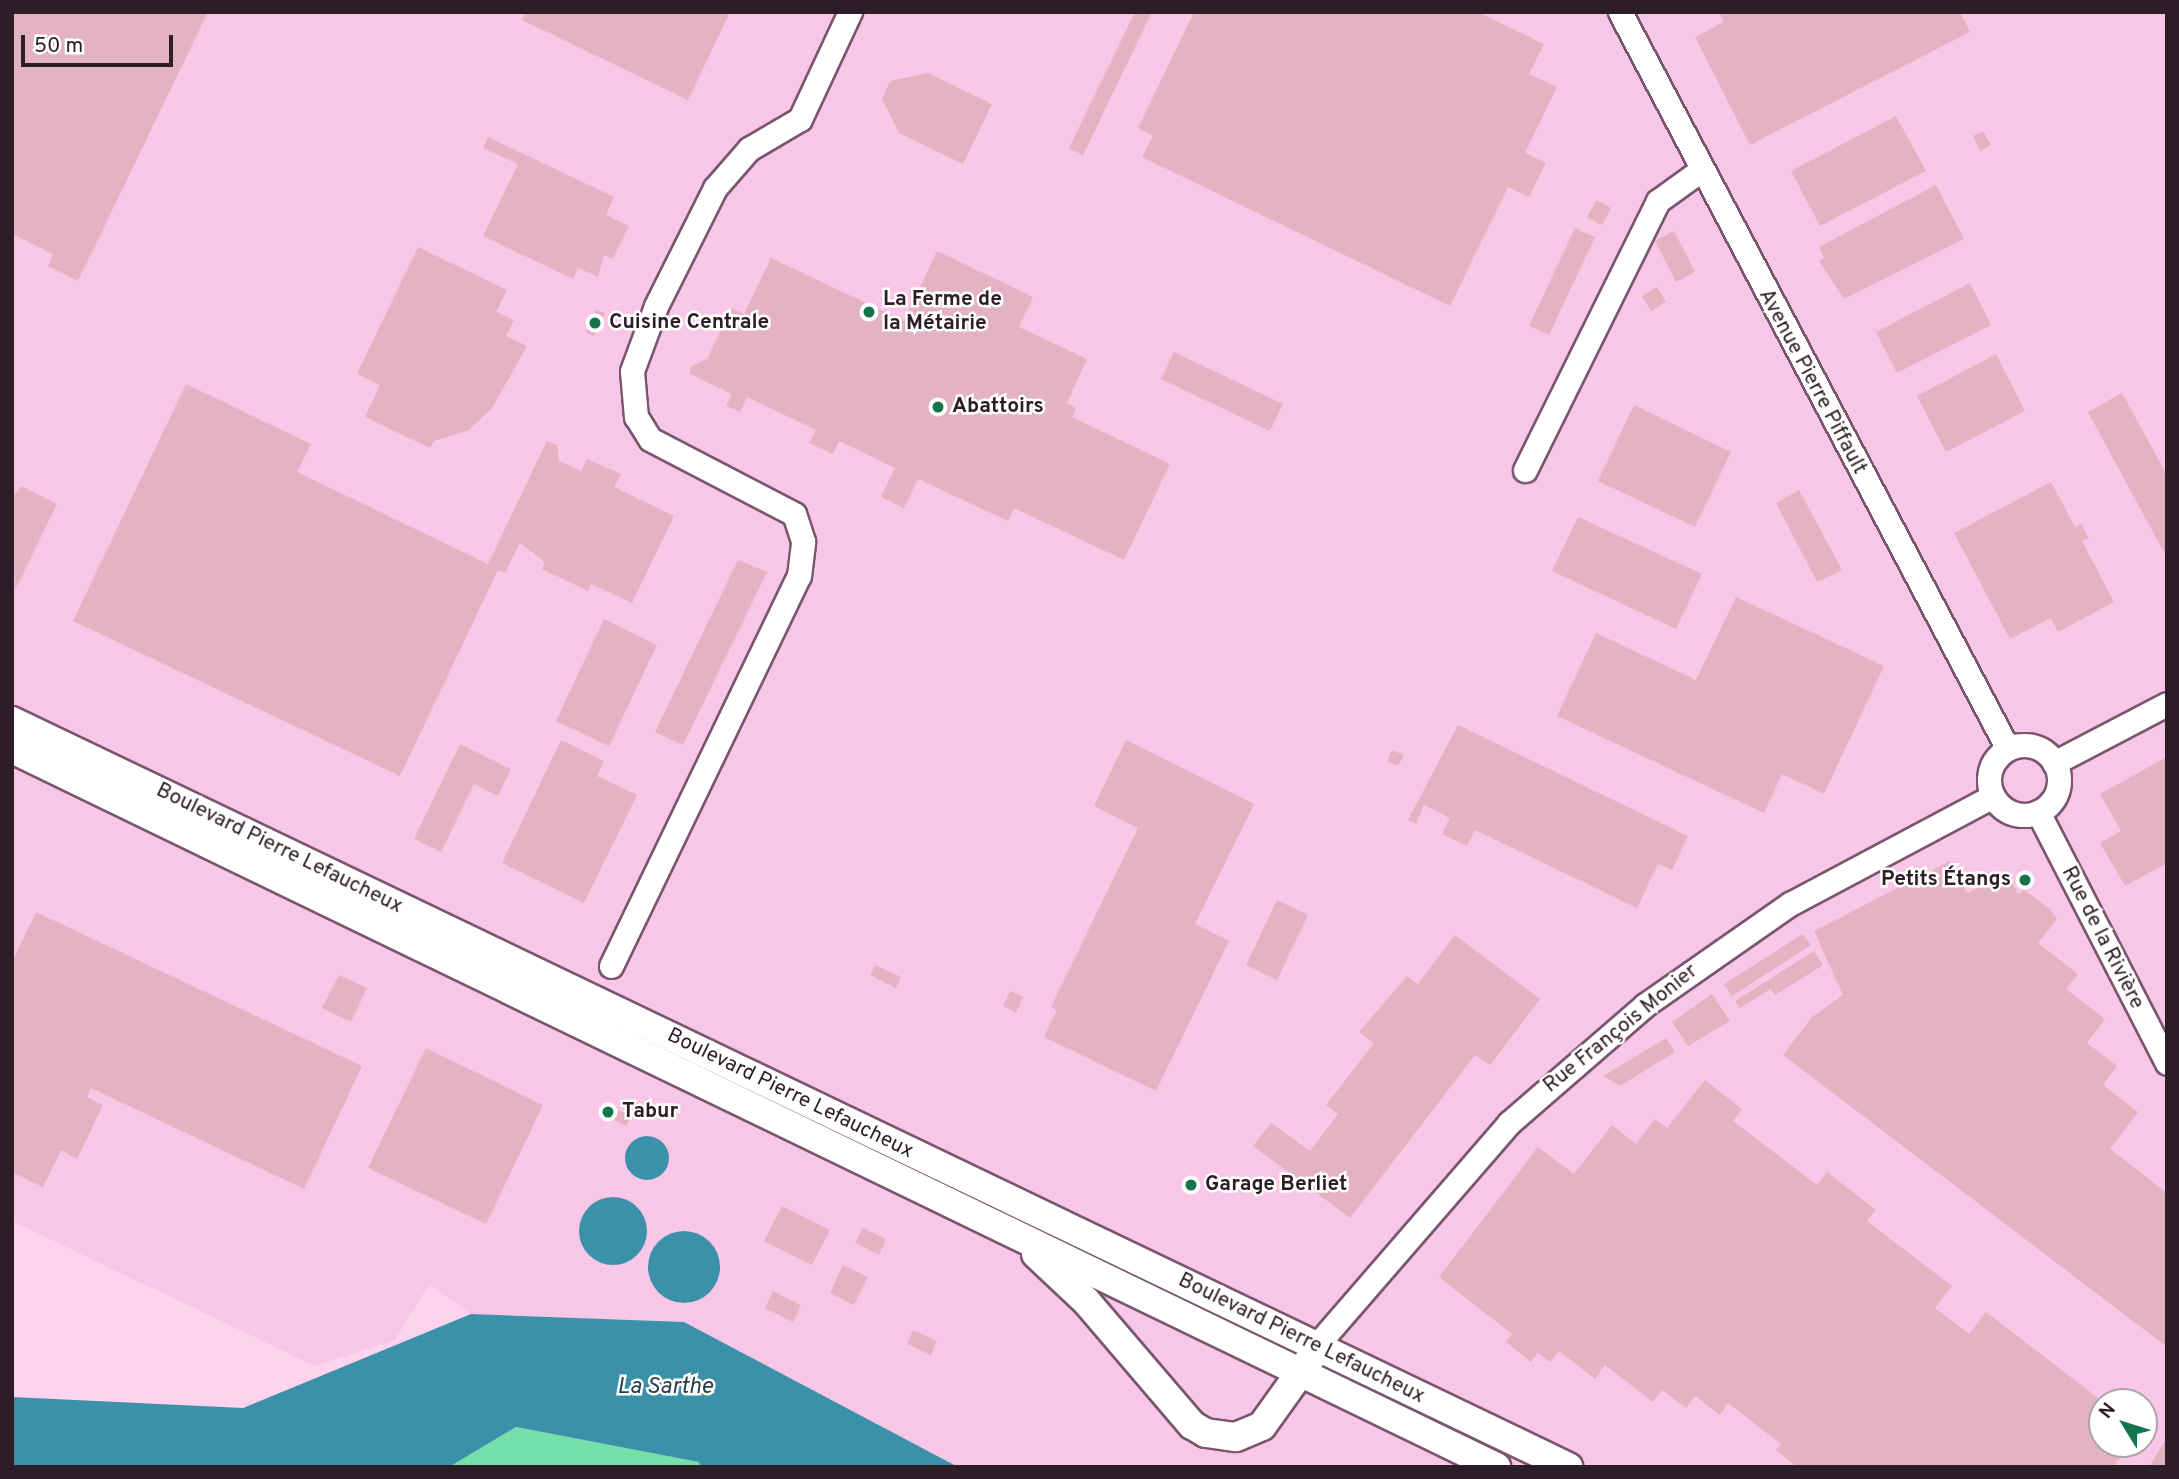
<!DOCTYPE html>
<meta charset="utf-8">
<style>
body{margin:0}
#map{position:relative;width:2179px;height:1479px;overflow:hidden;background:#fdd3ee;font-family:Overpass,sans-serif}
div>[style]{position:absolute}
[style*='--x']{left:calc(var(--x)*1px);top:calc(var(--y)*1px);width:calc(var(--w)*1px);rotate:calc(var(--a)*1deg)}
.built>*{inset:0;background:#f8c7e7}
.green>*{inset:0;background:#75e0a9}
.water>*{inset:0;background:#3b91a9}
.round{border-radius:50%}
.building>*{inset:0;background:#e3b3c1}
.roads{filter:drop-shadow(2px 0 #7a566e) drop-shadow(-2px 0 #7a566e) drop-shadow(0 2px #7a566e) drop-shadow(0 -2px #7a566e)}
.minor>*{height:23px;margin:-11.5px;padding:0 11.5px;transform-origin:11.5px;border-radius:11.5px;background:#fff}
.minor>.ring{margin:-11.5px;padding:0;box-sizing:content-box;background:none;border:23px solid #fff;border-radius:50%}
.major>*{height:28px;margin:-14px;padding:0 14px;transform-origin:14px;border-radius:14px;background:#fff}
.dots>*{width:19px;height:19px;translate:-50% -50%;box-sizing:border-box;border:4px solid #fff;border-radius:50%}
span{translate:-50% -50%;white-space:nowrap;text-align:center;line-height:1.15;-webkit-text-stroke:5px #fff;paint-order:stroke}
.poi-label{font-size:21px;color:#2c1d27;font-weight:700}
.left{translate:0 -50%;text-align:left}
.right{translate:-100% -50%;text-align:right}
.street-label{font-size:21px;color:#2c1d27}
.water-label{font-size:23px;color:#254048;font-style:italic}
.frame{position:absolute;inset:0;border:14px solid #2c1d27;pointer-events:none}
.north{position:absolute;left:2088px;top:1388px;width:70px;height:70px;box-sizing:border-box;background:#fff;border:2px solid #aba5a9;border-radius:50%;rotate:308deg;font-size:19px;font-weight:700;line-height:28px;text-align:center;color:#2c1d27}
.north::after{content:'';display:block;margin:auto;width:24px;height:32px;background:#14754c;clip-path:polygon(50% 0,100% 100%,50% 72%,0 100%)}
.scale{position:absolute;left:21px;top:35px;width:152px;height:32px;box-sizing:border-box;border:4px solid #2c1d27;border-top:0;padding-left:9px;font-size:21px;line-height:24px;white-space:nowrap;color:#2c1d27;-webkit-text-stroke:5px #fff;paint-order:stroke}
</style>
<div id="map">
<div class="built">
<div style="clip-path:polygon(evenodd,12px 12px,2167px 12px,2167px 1467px,958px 1467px,684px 1322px,471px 1314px,429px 1284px,395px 1340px,315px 1366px,12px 1221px,12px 12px,2102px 1402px,2144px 1402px,2144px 1444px,2102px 1444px,2102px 1402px)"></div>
</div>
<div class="green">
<div style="clip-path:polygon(516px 1427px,700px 1462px,700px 1467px,449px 1467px)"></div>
</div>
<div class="water">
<div class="round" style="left:625px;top:1136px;width:44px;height:44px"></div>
<div class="round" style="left:579px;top:1197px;width:68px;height:68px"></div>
<div class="round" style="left:648px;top:1231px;width:72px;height:72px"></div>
<div style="clip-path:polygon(471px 1314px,684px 1322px,958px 1467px,700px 1467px,699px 1462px,516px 1427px,449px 1467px,12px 1467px,12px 1397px,243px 1408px)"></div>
</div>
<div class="building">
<div style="clip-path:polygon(12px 12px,208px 12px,78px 281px,48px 266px,53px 254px,12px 234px)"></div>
<div style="clip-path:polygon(526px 12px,730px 12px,688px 100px,522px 20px)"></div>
<div style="clip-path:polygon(1135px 12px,1152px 12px,1083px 155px,1069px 148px)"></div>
<div style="clip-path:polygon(1194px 12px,1478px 12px,1544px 44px,1529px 74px,1557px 87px,1525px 153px,1546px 163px,1529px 197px,1508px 187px,1450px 306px,1142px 157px,1153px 136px,1138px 128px)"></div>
<div style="clip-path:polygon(1719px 12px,1960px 12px,1970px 32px,1750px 145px,1695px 37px,1724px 22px)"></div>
<div style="clip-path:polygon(928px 73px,992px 104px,963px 164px,899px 133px,882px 99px,890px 81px)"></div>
<div style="clip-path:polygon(1896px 116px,1926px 171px,1820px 226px,1791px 171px)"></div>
<div style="clip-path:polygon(1983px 131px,1991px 145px,1980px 151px,1973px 136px)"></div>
<div style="clip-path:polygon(488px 137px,614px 197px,606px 215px,629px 226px,613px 259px,604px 255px,598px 277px,578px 268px,573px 279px,483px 236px,518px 164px,483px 148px)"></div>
<div style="clip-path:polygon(1936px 185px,1964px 239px,1844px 299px,1819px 261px,1824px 258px,1819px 247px)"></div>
<div style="clip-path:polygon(1596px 200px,1611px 208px,1602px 225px,1587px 218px)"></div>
<div style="clip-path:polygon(1575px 228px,1595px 237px,1549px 335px,1529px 326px)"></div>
<div style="clip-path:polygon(1674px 231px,1695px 272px,1676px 282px,1655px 241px)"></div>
<div style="clip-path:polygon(418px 247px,507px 290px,496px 312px,514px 320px,506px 336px,527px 346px,492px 408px,469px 430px,434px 441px,430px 448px,365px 417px,380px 385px,357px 374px)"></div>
<div style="clip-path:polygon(937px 251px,1033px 297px,1019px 327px,1087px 359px,1067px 403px,1076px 408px,1072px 417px,1170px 464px,1124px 560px,1014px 508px,1008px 521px,918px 479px,904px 508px,881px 497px,895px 468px,839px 441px,833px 454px,809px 443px,816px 430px,747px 397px,740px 412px,726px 406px,732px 394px,690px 374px,690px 367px,707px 359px,732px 308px,744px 314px,771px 258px,904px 321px)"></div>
<div style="clip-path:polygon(1970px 283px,1991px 325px,1897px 373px,1876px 332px)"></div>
<div style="clip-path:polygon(1657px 287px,1666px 302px,1651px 311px,1642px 296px)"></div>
<div style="clip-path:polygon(596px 310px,605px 313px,594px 336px,586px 332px)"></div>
<div style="clip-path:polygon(1174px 352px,1283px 404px,1270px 431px,1161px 379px)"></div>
<div style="clip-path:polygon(1996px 354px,2025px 411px,1946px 452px,1917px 396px)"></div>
<div style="clip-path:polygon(186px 384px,311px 444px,297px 472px,488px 564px,547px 441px,557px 445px,559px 461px,581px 471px,587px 459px,621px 474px,614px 487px,674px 516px,632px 603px,591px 584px,588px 591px,542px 569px,545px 562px,520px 543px,505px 573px,498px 570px,400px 776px,73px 621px)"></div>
<div style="clip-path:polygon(2122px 393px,2167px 475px,2167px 558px,2088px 412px)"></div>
<div style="clip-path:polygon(1634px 405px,1731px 452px,1695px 527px,1598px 481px)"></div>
<div style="clip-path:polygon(2051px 482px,2075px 527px,2081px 524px,2089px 538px,2082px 541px,2114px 602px,2058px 632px,2051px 618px,2010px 639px,1954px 533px)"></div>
<div style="clip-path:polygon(21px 486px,57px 504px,15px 590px,12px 498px)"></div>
<div style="clip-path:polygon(1799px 490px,1842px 570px,1817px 582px,1776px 503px)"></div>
<div style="clip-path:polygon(1578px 517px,1702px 574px,1676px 629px,1552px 571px)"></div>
<div style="clip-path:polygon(738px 560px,767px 572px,683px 745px,655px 732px)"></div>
<div style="clip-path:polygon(1736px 597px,1884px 666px,1824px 794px,1782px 774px,1764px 813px,1557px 716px,1596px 633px,1696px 680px)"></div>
<div style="clip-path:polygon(604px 619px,657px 645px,609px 746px,556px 721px)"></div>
<div style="clip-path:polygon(1458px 725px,1688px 836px,1672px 870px,1658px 864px,1637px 908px,1475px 830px,1467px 846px,1442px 834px,1450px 818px,1424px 805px,1416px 824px,1408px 820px)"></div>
<div style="clip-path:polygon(561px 740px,604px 761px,597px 776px,637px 795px,584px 903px,502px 863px)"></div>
<div style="clip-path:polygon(1126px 740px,1254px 804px,1195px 924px,1229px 941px,1156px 1091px,1044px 1037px,1057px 1010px,1051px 1007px,1138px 828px,1094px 806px)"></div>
<div style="clip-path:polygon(460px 744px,511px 769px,498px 796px,474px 784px,441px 852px,414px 839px)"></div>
<div style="clip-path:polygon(1392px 750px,1404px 755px,1398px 766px,1387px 761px)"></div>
<div style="clip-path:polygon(2167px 757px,2167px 863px,2125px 886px,2100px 843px,2121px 831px,2100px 794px)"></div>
<div style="clip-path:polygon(1950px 861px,1967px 893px,2007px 873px,2018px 894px,2024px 890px,2049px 908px,2057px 919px,2038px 943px,2078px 974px,2066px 989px,2105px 1019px,2087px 1043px,2117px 1066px,2103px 1085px,2138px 1112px,2110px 1149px,2167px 1193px,2167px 1347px,1783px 1055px,1812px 1017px,1843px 995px,1814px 931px)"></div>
<div style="clip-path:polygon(2028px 873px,2033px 882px,2022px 887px,2018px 878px)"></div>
<div style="clip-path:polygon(1277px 900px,1308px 915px,1277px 980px,1246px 965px)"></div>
<div style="clip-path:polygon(36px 912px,362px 1066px,304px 1189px,91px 1088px,87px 1097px,103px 1105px,77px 1159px,61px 1150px,43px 1187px,12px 1172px,12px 962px)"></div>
<div style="clip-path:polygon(1803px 934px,1811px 945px,1732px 996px,1724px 984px)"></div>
<div style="clip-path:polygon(1455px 935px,1540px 999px,1490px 1065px,1475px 1055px,1350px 1218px,1253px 1146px,1271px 1123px,1310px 1151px,1338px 1114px,1326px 1105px,1374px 1043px,1359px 1032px,1407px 976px,1418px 984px)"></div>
<div style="clip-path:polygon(1814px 951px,1823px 965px,1775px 995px,1771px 989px,1740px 1008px,1735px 1001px)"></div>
<div style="clip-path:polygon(875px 965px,901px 977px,896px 988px,870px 975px)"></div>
<div style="clip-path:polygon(339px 975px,367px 988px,351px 1022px,322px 1008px)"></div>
<div style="clip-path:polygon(1010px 991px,1023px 997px,1016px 1013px,1003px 1006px)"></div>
<div style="clip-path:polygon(1712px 994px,1730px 1021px,1688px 1046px,1672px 1022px)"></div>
<div style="clip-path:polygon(1666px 1038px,1675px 1052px,1620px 1086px,1603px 1076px)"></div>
<div style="clip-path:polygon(426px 1048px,543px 1105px,486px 1224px,368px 1168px)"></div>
<div style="clip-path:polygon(1705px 1080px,1742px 1109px,1733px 1121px,1817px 1185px,1827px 1172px,1876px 1210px,1867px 1221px,1952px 1286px,1935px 1308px,1969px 1334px,1986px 1312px,2102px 1401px,2102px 1444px,2131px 1444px,2113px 1467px,1797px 1467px,1776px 1450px,1781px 1444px,1728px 1403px,1720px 1415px,1695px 1396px,1686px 1408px,1662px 1390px,1653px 1402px,1605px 1365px,1595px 1379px,1559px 1351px,1550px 1362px,1538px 1353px,1531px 1362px,1506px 1342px,1512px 1334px,1439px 1277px,1538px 1147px,1574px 1174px,1612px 1125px,1636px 1144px,1655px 1119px,1667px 1128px)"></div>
<div style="clip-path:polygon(606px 1103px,617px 1108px,610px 1122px,600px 1117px)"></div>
<div style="clip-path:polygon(619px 1110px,631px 1116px,626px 1126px,614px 1120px)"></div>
<div style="clip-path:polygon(1190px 1177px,1198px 1182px,1192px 1193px,1183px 1188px)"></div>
<div style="clip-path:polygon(782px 1206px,830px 1230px,812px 1265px,764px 1241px)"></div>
<div style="clip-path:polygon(863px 1228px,886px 1239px,879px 1255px,855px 1243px)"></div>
<div style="clip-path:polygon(843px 1265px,868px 1277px,854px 1305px,830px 1293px)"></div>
<div style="clip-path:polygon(773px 1291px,801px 1305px,793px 1322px,765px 1308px)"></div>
<div style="clip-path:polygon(913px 1330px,937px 1341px,931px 1355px,907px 1344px)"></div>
<div style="clip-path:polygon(2167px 1437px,2167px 1467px,2149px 1467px)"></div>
</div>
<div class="roads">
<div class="minor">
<div style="--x:1620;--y:12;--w:833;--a:62.24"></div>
<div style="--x:1525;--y:470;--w:300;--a:-63.7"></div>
<div style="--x:1658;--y:201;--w:53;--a:-35.8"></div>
<div class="ring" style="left:1989px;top:745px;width:47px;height:47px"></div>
<div style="--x:2054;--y:763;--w:127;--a:-27.6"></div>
<div style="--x:2038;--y:812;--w:282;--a:62.8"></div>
<div style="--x:611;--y:966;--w:433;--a:-64.3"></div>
<div style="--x:799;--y:576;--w:35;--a:-83"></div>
<div style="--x:803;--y:541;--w:28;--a:-108"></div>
<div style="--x:794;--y:514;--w:162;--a:-152.5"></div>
<div style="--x:650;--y:439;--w:26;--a:-122"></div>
<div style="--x:636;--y:417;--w:46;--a:-95"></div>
<div style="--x:632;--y:371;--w:69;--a:-69.7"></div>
<div style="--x:656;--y:306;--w:132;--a:-63.4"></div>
<div style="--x:715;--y:188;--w:52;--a:-48.9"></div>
<div style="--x:749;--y:149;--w:59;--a:-30.5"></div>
<div style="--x:800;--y:119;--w:118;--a:-65"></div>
<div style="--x:1316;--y:1346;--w:295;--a:-49.1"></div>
<div style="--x:1509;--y:1123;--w:180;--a:-40.9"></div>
<div style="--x:1645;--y:1005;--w:177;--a:-34.9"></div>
<div style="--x:1790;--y:904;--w:230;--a:-28"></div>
</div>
<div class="major">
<div style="--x:12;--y:721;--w:1726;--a:25.61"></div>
<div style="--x:12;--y:749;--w:1649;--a:25.82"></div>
<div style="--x:1036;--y:1254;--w:69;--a:43.2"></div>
<div style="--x:1086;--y:1301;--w:163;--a:49.5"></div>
<div style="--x:1192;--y:1425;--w:16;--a:30"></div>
<div style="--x:1206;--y:1433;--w:30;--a:8"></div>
<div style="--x:1236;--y:1437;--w:28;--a:-23"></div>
<div style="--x:1262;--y:1426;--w:82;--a:-54.4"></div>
</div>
</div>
<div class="dots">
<div style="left:869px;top:312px;background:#14754c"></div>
<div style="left:595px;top:323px;background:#14754c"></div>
<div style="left:938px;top:407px;background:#14754c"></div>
<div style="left:2025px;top:880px;background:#14754c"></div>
<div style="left:608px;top:1112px;background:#14754c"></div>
<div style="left:1191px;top:1185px;background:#14754c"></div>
</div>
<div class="poi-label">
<span class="left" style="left:883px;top:312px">La Ferme de<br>la Métairie</span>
<span class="left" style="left:609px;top:323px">Cuisine Centrale</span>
<span class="left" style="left:952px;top:407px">Abattoirs</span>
<span class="right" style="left:2011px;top:880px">Petits Étangs</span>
<span class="left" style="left:622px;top:1112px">Tabur</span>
<span class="left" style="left:1205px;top:1185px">Garage Berliet</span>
</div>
<div class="street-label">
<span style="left:1812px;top:382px;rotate:62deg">Avenue Pierre Piffault</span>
<span style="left:279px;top:849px;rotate:26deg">Boulevard Pierre Lefaucheux</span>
<span style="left:2102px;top:938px;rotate:63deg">Rue de la Rivière</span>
<span style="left:1621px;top:1029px;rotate:-39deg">Rue François Monier</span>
<span style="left:790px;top:1094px;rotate:26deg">Boulevard Pierre Lefaucheux</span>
<span style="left:1301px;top:1339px;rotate:26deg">Boulevard Pierre Lefaucheux</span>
</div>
<div class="water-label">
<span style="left:665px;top:1388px">La Sarthe</span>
</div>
<div class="frame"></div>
<div class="north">N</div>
<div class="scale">50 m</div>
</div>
